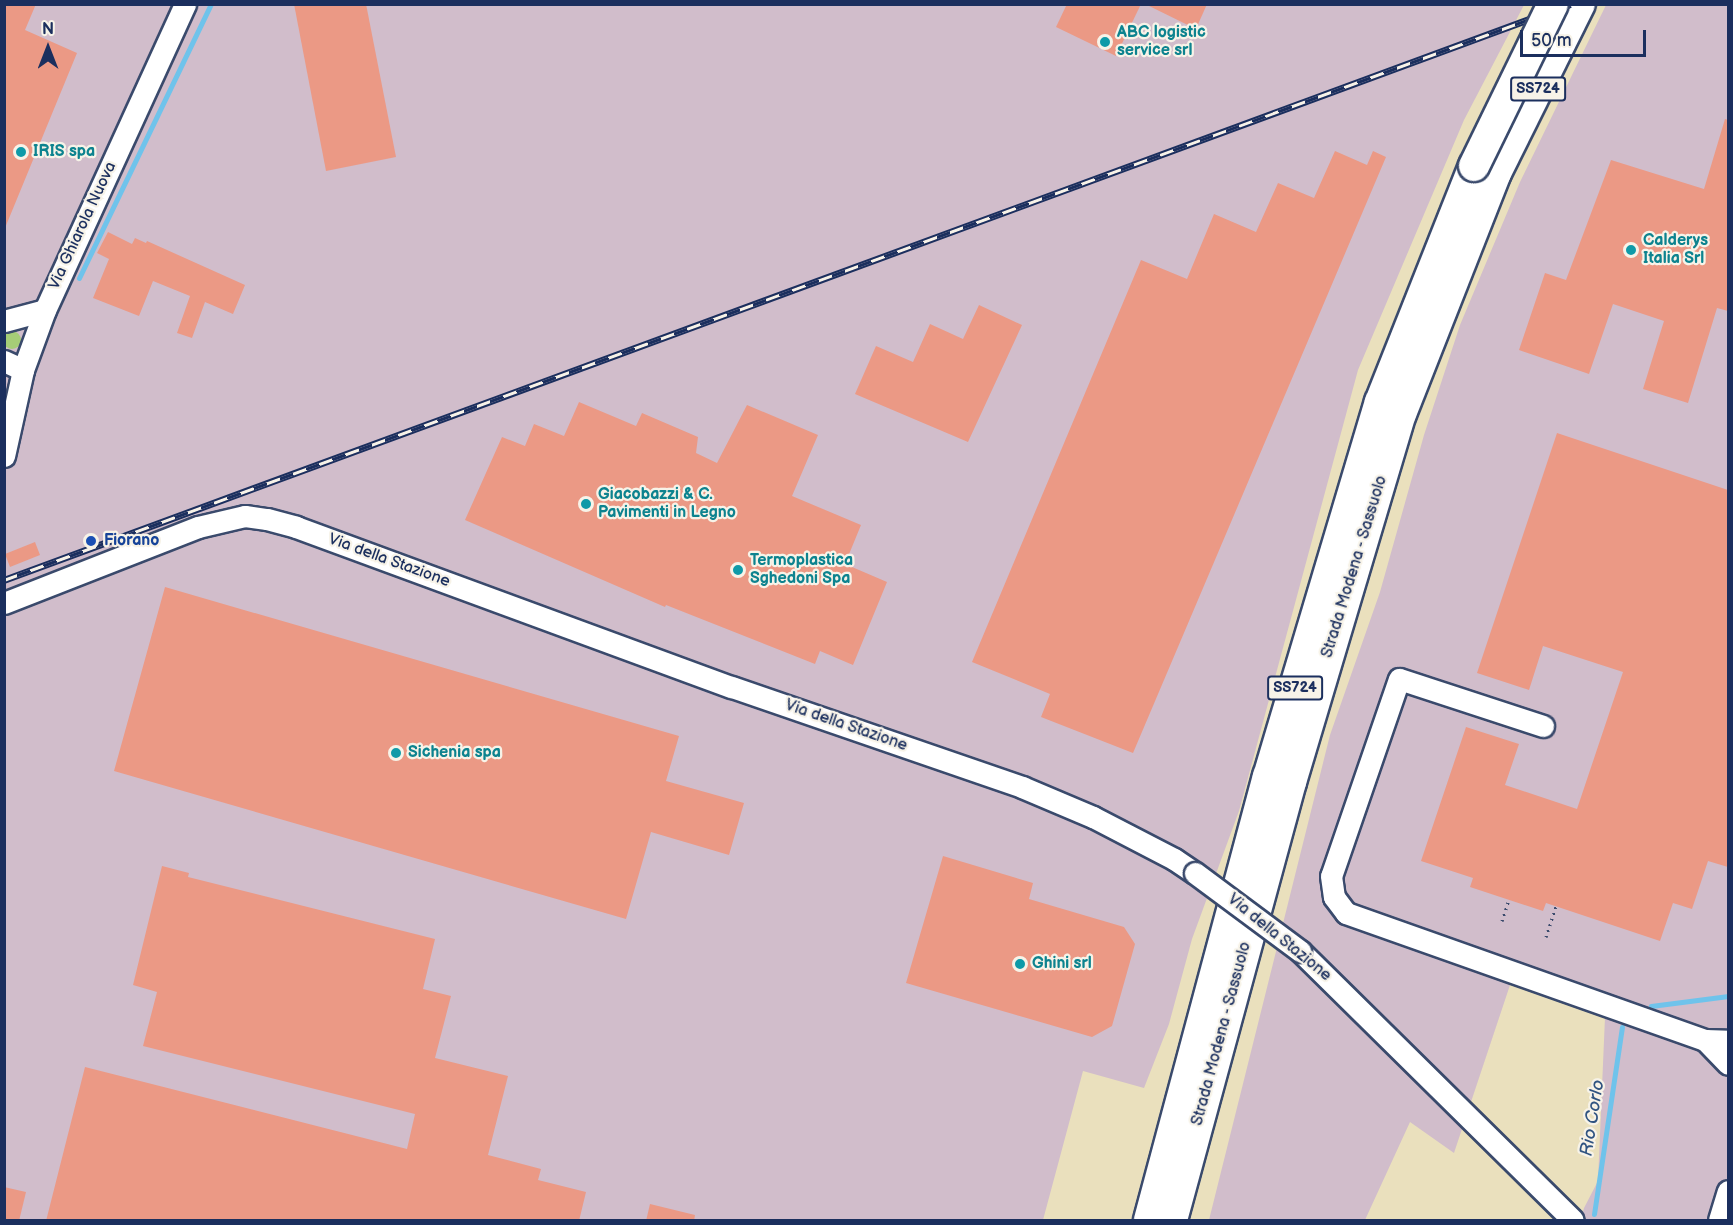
<!DOCTYPE html>
<style>
body{margin:0}
#map{position:relative;width:1733px;height:1225px;overflow:hidden;background:#eae0bd;font-family:"Balsamiq Sans",sans-serif}
div>[style]{position:absolute}
[style*='--x']{left:calc(var(--x)*1px);top:calc(var(--y)*1px);width:calc(var(--w)*1px);rotate:calc(var(--a)*1deg)}
.industrial>*{inset:0;background:#d1bdcb}
.green>*{inset:0;background:#a6cd77}
.round{border-radius:50%}
.stream>*{height:5px;margin:-2.5px;padding:0 2.5px;transform-origin:2.5px;border-radius:2.5px;background:#6fc3eb}
.building>*{inset:0;background:#eb9985}
.path>*{height:3px;margin-top:-1.5px;transform-origin:0;background:repeating-linear-gradient(90deg,#3a4a6c 0 1.5px,transparent 0 6px)}
.roads{filter:drop-shadow(2px 0 #3a4a6c) drop-shadow(-2px 0 #3a4a6c) drop-shadow(0 2px #3a4a6c) drop-shadow(0 -2px #3a4a6c)}
.minor>*{height:21px;margin:-10.5px;padding:0 10.5px;transform-origin:10.5px;border-radius:10.5px;background:#fff}
.highway>*{height:30px;margin:-15px;padding:0 15px;transform-origin:15px;border-radius:15px;background:#fff}
.rail>*{height:7px;margin-top:-3.5px;transform-origin:0;background:repeating-linear-gradient(90deg,#f7f3e8 0 14px,#1b2f5e 0 28px);box-sizing:border-box;border-block:2px solid #1b2f5e}
.bridges{filter:drop-shadow(2px 0 #3a4a6c) drop-shadow(-2px 0 #3a4a6c) drop-shadow(0 2px #3a4a6c) drop-shadow(0 -2px #3a4a6c)}
.minor-bridge>*{height:21px;margin:-10.5px;padding:0 10.5px;transform-origin:10.5px;border-radius:10.5px;background:#fff}
.highway-bridge>*{height:30px;margin:-15px;padding:0 15px;transform-origin:15px;border-radius:15px;background:#fff}
.dots>*{width:16px;height:16px;translate:-50% -50%;box-sizing:border-box;border:3px solid #f7f3e8;border-radius:50%}
span{translate:-50% -50%;white-space:nowrap;text-align:center;line-height:1.15;-webkit-text-stroke:4.5px #f7f3e8;paint-order:stroke}
.shield-label span{padding:2px 4px;background:#f7f3e8;border:2px solid;border-radius:4px;-webkit-text-stroke-width:0}
.shield-label{font-size:15px;color:#1b2f5e;font-weight:700}
.culture-label{font-size:16px;color:#0d838f;font-weight:700}
.left{translate:0 -50%;text-align:left}
.street-label{font-size:16px;color:#1b2f5e}
.transit-label{font-size:16px;color:#164399;font-weight:700}
.water-label{font-size:18px;color:#305481;font-style:italic}
.frame{position:absolute;inset:0;border:6px solid #1b2f5e;pointer-events:none}
.north{position:absolute;left:18px;top:18px;width:60px;height:60px;-webkit-text-stroke:4px #f7f3e8;paint-order:stroke;rotate:0deg;font-size:16px;font-weight:700;line-height:24px;text-align:center;color:#1b2f5e}
.north::after{content:'';display:block;margin:auto;width:21px;height:27px;background:#1b2f5e;clip-path:polygon(50% 0,100% 100%,50% 72%,0 100%)}
.scale{position:absolute;left:1520px;top:30px;width:126px;height:27px;box-sizing:border-box;border:3px solid #1b2f5e;border-top:0;padding-left:8px;font-size:18px;line-height:21px;white-space:nowrap;color:#1b2f5e;-webkit-text-stroke:4px #f7f3e8;paint-order:stroke}
</style>
<div id="map">
<div class="industrial">
<div style="clip-path:polygon(5px 5px,1524px 5px,1464px 120px,1358px 370px,1239px 811px,1192px 939px,1169px 1024px,1144px 1088px,1083px 1071px,1043px 1220px,5px 1220px)"></div>
<div style="clip-path:polygon(1606px 5px,1728px 5px,1728px 1220px,1581px 1220px,1584px 1208px,1598px 1181px,1605px 1017px,1511px 982px,1454px 1153px,1410px 1122px,1365px 1220px,1209px 1220px,1330px 735px,1380px 592px,1424px 435px,1460px 325px,1520px 182px)"></div>
</div>
<div class="green">
<div class="round" style="left:3px;top:331px;width:18px;height:18px"></div>
</div>
<div class="stream">
<div style="--x:79;--y:278;--w:304;--a:-64.3"></div>
<div style="--x:1651;--y:1006;--w:78;--a:-7.4"></div>
<div style="--x:1594;--y:1214;--w:189;--a:-81.5"></div>
</div>
<div class="building">
<div style="clip-path:polygon(4px 4px,36px 4px,25px 30px,77px 53px,5px 228px)"></div>
<div style="clip-path:polygon(294px 4px,366px 4px,396px 157px,326px 171px)"></div>
<div style="clip-path:polygon(1067px 4px,1141px 4px,1116px 56px,1056px 27px)"></div>
<div style="clip-path:polygon(1145px 4px,1207px 4px,1196px 29px)"></div>
<div style="clip-path:polygon(1725px 119px,1728px 120px,1728px 311px,1717px 308px,1688px 403px,1643px 389px,1664px 321px,1613px 304px,1589px 374px,1519px 350px,1545px 273px,1566px 280px,1611px 160px,1704px 189px)"></div>
<div style="clip-path:polygon(1335px 151px,1367px 165px,1373px 151px,1386px 157px,1133px 753px,1041px 717px,1050px 694px,972px 662px,1141px 260px,1187px 279px,1214px 214px,1256px 232px,1278px 183px,1314px 198px)"></div>
<div style="clip-path:polygon(108px 232px,132px 244px,135px 238px,146px 243px,147px 241px,245px 285px,233px 314px,205px 302px,192px 338px,177px 333px,190px 296px,153px 281px,139px 316px,93px 298px,109px 259px,97px 253px)"></div>
<div style="clip-path:polygon(979px 305px,1022px 325px,968px 442px,855px 394px,876px 346px,913px 362px,930px 324px,963px 339px)"></div>
<div style="clip-path:polygon(579px 402px,636px 426px,642px 413px,698px 437px,696px 453px,717px 463px,747px 405px,818px 435px,792px 496px,861px 525px,845px 564px,887px 582px,853px 665px,820px 651px,815px 664px,666px 605px,665px 607px,465px 520px,502px 437px,525px 446px,534px 424px,564px 436px)"></div>
<div style="clip-path:polygon(1557px 433px,1728px 490px,1728px 867px,1708px 861px,1692px 909px,1673px 903px,1660px 941px,1546px 903px,1543px 911px,1470px 887px,1473px 878px,1421px 861px,1466px 727px,1519px 744px,1505px 785px,1577px 809px,1623px 672px,1543px 646px,1529px 690px,1477px 673px)"></div>
<div style="clip-path:polygon(35px 542px,40px 555px,10px 567px,5px 554px)"></div>
<div style="clip-path:polygon(165px 587px,679px 736px,666px 781px,744px 803px,729px 855px,651px 832px,626px 919px,114px 771px)"></div>
<div style="clip-path:polygon(943px 856px,1033px 883px,1029px 899px,1124px 927px,1135px 944px,1112px 1026px,1092px 1037px,906px 983px)"></div>
<div style="clip-path:polygon(162px 866px,189px 873px,188px 877px,435px 939px,423px 989px,451px 996px,435px 1058px,508px 1076px,488px 1155px,541px 1169px,538px 1180px,586px 1192px,579px 1221px,46px 1221px,85px 1067px,407px 1149px,415px 1114px,143px 1046px,157px 992px,133px 985px)"></div>
<div style="clip-path:polygon(4px 1187px,26px 1192px,19px 1221px,4px 1221px)"></div>
<div style="clip-path:polygon(650px 1204px,695px 1215px,694px 1221px,646px 1221px)"></div>
</div>
<div class="path">
<div style="--x:1502;--y:921;--w:22;--a:-72"></div>
<div style="--x:1546;--y:937;--w:32;--a:-72"></div>
</div>
<div class="roads">
<div class="minor">
<div style="--x:4;--y:321;--w:42;--a:-15"></div>
<div style="--x:4;--y:361;--w:21;--a:25"></div>
<div style="--x:4;--y:456;--w:88;--a:-77.5"></div>
<div style="--x:23;--y:370;--w:64;--a:-69.9"></div>
<div style="--x:45;--y:310;--w:337;--a:-65.4"></div>
<div style="--x:4;--y:603;--w:208;--a:-21.4"></div>
<div style="--x:198;--y:527;--w:48;--a:-13.2"></div>
<div style="--x:245;--y:516;--w:22;--a:8"></div>
<div style="--x:267;--y:519;--w:30;--a:15"></div>
<div style="--x:296;--y:527;--w:464;--a:20.2"></div>
<div style="--x:732;--y:687;--w:307;--a:19"></div>
<div style="--x:1022;--y:787;--w:77;--a:22.9"></div>
<div style="--x:1093;--y:817;--w:91;--a:27.4"></div>
<div style="--x:1174;--y:859;--w:25;--a:34"></div>
<div style="--x:1543;--y:726;--w:151;--a:-161.9"></div>
<div style="--x:1399;--y:679;--w:208;--a:109"></div>
<div style="--x:1331;--y:876;--w:21;--a:82"></div>
<div style="--x:1334;--y:897;--w:20;--a:53"></div>
<div style="--x:1346;--y:913;--w:381;--a:19.5"></div>
<div style="--x:1705;--y:1040;--w:23;--a:2"></div>
<div style="--x:1300;--y:951;--w:383;--a:44.6"></div>
<div style="--x:1705;--y:1040;--w:33;--a:46"></div>
<div style="--x:1719;--y:1220;--w:30;--a:-73"></div>
</div>
<div class="highway">
<div style="--x:1149;--y:1220;--w:459;--a:-75"></div>
<div style="--x:1268;--y:777;--w:391;--a:-73.4"></div>
<div style="--x:1380;--y:402;--w:254;--a:-68.3"></div>
<div style="--x:1172;--y:1220;--w:454;--a:-74.8"></div>
<div style="--x:1291;--y:782;--w:384;--a:-73.4"></div>
<div style="--x:1401;--y:414;--w:259;--a:-68.5"></div>
<div style="--x:1496;--y:173;--w:189;--a:-63.6"></div>
</div>
</div>
<div class="rail">
<div style="--x:4;--y:580;--w:1669;--a:-20.19"></div>
</div>
<div class="bridges">
<div class="minor-bridge">
<div style="--x:1195;--y:873;--w:131;--a:36.6"></div>
</div>
<div class="highway-bridge">
<div style="--x:1474;--y:166;--w:180;--a:-64"></div>
</div>
</div>
<div class="dots">
<div style="left:1105px;top:42px;background:#0f9aa8"></div>
<div style="left:21px;top:152px;background:#0f9aa8"></div>
<div style="left:1631px;top:250px;background:#0f9aa8"></div>
<div style="left:586px;top:504px;background:#0f9aa8"></div>
<div style="left:91px;top:541px;background:#1a4fb4"></div>
<div style="left:738px;top:570px;background:#0f9aa8"></div>
<div style="left:396px;top:753px;background:#0f9aa8"></div>
<div style="left:1020px;top:964px;background:#0f9aa8"></div>
</div>
<div class="shield-label">
<span style="left:1538px;top:89px">SS724</span>
<span style="left:1295px;top:688px">SS724</span>
</div>
<div class="culture-label">
<span class="left" style="left:1117px;top:42px">ABC logistic<br>service srl</span>
<span class="left" style="left:33px;top:152px">IRIS spa</span>
<span class="left" style="left:1643px;top:250px">Calderys<br>Italia Srl</span>
<span class="left" style="left:598px;top:504px">Giacobazzi &amp; C.<br>Pavimenti in Legno</span>
<span class="left" style="left:750px;top:570px">Termoplastica<br>Sghedoni Spa</span>
<span class="left" style="left:408px;top:753px">Sichenia spa</span>
<span class="left" style="left:1032px;top:964px">Ghini srl</span>
</div>
<div class="street-label">
<span style="left:83px;top:226px;rotate:-65deg">Via Ghiarola Nuova</span>
<span style="left:389px;top:561px;rotate:20deg">Via della Stazione</span>
<span style="left:1355px;top:567px;rotate:-73deg">Strada Modena - Sassuolo</span>
<span style="left:846px;top:726px;rotate:19deg">Via della Stazione</span>
<span style="left:1279px;top:938px;rotate:39deg">Via della Stazione</span>
<span style="left:1222px;top:1034px;rotate:-75deg">Strada Modena - Sassuolo</span>
</div>
<div class="transit-label">
<span class="left" style="left:104px;top:541px">Fiorano</span>
</div>
<div class="water-label">
<span style="left:1593px;top:1118px;rotate:-81deg">Rio Corlo</span>
</div>
<div class="frame"></div>
<div class="north">N</div>
<div class="scale">50 m</div>
</div>
